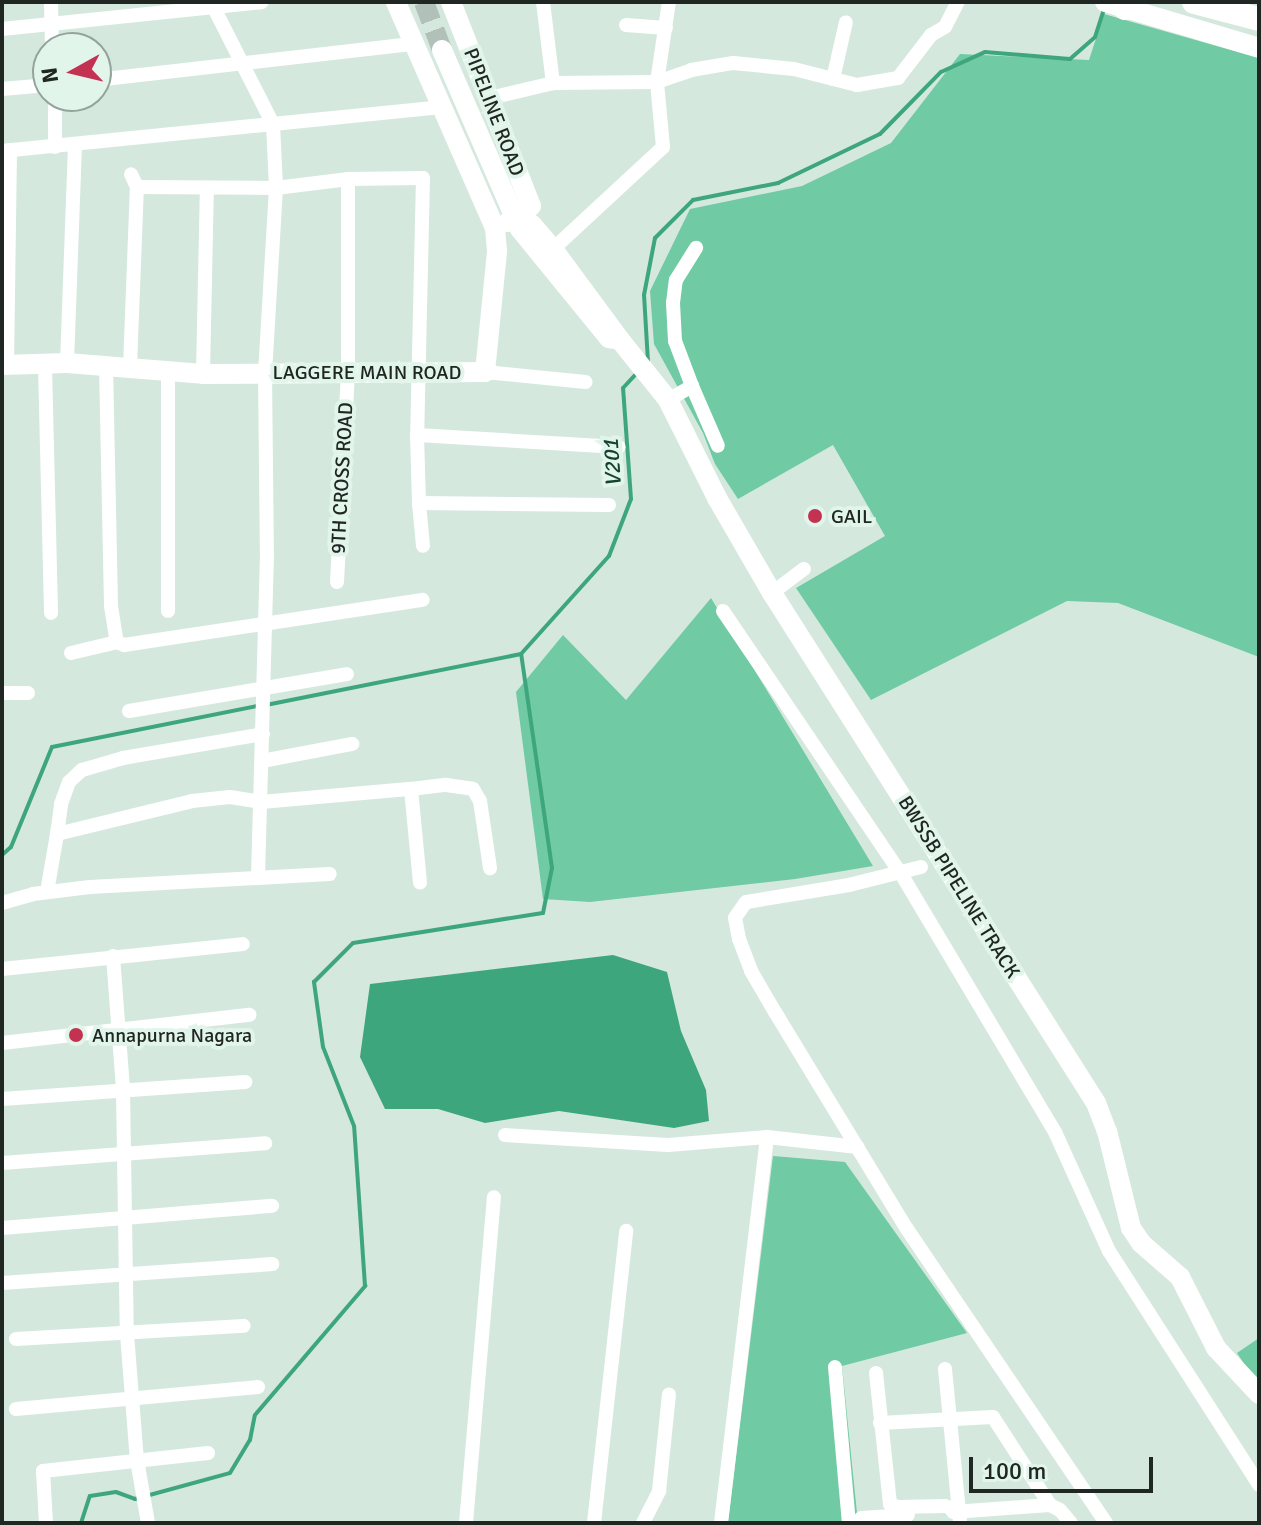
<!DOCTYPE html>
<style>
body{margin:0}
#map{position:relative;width:1261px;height:1525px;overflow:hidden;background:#d5e8de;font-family:Signika,sans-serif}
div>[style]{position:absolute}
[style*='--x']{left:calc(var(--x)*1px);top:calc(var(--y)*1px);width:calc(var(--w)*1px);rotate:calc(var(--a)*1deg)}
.green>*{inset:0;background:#70caa3}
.water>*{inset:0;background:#3ea67d}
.stream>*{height:4px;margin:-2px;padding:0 2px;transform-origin:2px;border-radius:2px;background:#3ea67d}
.secondary-tunnel>*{height:20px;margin-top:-10px;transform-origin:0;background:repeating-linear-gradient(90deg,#b1c1b9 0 20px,transparent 0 30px)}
.street>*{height:14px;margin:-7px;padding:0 7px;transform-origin:7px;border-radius:7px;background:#fff}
.secondary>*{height:20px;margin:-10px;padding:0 10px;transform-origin:10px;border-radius:10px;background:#fff}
.highway>*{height:24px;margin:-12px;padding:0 12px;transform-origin:12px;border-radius:12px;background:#fff}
.dots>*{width:22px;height:22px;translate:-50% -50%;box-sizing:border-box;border:4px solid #e2f5eb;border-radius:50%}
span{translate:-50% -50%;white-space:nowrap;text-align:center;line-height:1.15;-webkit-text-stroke:8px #e2f5eb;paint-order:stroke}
.street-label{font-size:20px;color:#202723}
.poi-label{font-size:20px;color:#202723}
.left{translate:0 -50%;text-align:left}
.water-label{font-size:22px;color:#164231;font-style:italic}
.frame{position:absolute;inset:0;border:4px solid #202723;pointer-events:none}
.north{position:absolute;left:32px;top:32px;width:80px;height:80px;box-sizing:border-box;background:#e2f5eb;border:2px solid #94a39b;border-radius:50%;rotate:262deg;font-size:22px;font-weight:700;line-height:32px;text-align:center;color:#202723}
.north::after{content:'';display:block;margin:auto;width:28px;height:36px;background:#c33250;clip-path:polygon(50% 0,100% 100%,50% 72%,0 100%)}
.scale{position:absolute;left:969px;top:1457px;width:184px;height:36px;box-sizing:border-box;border:4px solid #202723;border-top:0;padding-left:10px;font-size:24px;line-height:28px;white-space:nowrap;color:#202723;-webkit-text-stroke:6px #e2f5eb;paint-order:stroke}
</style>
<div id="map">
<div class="green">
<div style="clip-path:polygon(1104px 14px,1259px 58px,1259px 657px,1118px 603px,1067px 601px,871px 700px,796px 588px,885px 536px,833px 445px,738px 499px,715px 464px,703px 433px,654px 344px,650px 291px,690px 209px,802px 186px,891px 143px,960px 54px,1089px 60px)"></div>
<div style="clip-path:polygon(711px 598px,873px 866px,795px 879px,590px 902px,543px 899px,516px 692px,563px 635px,626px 700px)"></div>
<div style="clip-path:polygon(773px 1156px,845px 1162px,967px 1333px,842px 1366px,858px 1523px,728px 1523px)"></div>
<div style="clip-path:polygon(1259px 1338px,1259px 1386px,1237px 1353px)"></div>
</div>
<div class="water">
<div style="clip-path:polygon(613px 955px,667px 972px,681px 1031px,706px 1090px,709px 1121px,674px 1128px,559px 1111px,485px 1123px,438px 1109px,385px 1109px,360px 1057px,370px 984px)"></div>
</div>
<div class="stream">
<div style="--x:648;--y:362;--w:67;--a:-93.4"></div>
<div style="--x:644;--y:295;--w:58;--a:-79.1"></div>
<div style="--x:655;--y:238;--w:54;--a:-45"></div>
<div style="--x:693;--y:200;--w:87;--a:-11.3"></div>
<div style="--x:778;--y:183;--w:113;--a:-25.7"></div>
<div style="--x:880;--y:134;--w:87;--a:-45.5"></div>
<div style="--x:941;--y:72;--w:48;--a:-24.4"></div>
<div style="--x:985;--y:52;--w:85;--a:4.7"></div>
<div style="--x:1070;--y:59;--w:33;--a:-41"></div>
<div style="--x:1095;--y:37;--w:29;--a:-72"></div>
<div style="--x:266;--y:705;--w:260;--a:-11.3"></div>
<div style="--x:521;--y:654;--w:132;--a:-48.1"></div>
<div style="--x:609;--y:556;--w:61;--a:-68.9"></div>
<div style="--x:631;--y:499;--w:111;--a:-94.1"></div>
<div style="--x:623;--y:388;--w:23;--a:-47"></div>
<div style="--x:2;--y:855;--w:12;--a:-42"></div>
<div style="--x:11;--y:847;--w:108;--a:-67.7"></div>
<div style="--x:52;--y:747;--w:209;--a:-11.3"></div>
<div style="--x:81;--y:1523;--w:28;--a:-72"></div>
<div style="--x:90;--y:1496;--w:26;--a:-9"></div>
<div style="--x:116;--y:1492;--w:20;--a:20"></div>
<div style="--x:135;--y:1499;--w:98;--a:-15.3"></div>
<div style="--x:230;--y:1473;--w:39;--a:-59"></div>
<div style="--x:250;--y:1440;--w:25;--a:-79"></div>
<div style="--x:255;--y:1415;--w:170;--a:-49.5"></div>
<div style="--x:365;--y:1286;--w:160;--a:-93.9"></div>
<div style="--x:354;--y:1126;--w:85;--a:-111.4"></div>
<div style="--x:323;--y:1047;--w:66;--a:-97.9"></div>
<div style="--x:314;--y:982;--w:55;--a:-45"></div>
<div style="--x:353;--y:943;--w:192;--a:-9"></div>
<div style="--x:543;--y:913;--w:46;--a:-78.7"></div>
<div style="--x:552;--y:868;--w:216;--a:-98.2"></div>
</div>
<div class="secondary-tunnel">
<div style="--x:424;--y:2;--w:51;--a:69.4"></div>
</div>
<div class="street">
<div style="--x:51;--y:2;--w:46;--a:88.8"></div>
<div style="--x:211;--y:2;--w:137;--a:63.1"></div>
<div style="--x:273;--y:124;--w:64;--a:87.3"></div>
<div style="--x:276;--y:188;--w:184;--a:93.4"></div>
<div style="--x:265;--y:372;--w:182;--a:89.4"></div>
<div style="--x:267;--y:554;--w:323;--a:91.6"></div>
<div style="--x:543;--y:2;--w:82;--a:83"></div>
<div style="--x:626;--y:25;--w:40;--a:4.3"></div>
<div style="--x:2;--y:29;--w:261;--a:-5.9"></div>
<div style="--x:833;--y:79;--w:58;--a:-77.2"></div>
<div style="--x:96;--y:80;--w:320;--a:-6.5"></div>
<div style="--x:2;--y:89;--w:46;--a:-5"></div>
<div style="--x:55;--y:96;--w:51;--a:90"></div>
<div style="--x:490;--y:98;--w:65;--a:-13.4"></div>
<div style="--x:553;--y:83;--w:104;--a:-0.6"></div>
<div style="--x:657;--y:82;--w:36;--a:-19"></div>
<div style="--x:691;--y:70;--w:43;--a:-9.5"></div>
<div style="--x:733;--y:63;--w:61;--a:5.6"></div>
<div style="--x:794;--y:69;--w:65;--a:14.3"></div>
<div style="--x:857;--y:85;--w:42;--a:-9.7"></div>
<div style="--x:898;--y:78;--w:54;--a:-52.5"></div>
<div style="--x:931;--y:35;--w:16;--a:-30"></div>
<div style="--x:945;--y:27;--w:28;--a:-63"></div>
<div style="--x:2;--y:151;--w:439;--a:-5.7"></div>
<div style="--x:137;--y:187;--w:139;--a:0.4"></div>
<div style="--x:276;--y:188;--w:73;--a:-7.1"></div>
<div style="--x:348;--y:179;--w:75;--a:-0.8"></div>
<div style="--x:423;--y:178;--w:257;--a:91.3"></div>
<div style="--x:417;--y:435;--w:68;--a:88.3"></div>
<div style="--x:419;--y:503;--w:190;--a:0.6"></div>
<div style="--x:553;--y:249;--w:150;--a:-42.8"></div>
<div style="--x:663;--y:147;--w:65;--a:-95.3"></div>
<div style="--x:657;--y:82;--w:81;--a:-81.5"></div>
<div style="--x:67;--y:363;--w:219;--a:-87.9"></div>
<div style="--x:7;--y:365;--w:215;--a:-89.2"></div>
<div style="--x:45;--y:366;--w:247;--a:88.6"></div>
<div style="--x:106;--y:366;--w:240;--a:88.8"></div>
<div style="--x:111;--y:606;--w:36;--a:81"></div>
<div style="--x:117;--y:642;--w:8;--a:23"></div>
<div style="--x:124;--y:645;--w:302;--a:-8.6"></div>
<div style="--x:130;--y:367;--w:180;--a:-87.8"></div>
<div style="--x:137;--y:187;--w:14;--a:-115"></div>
<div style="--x:168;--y:370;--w:241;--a:90"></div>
<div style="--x:485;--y:372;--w:101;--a:5.7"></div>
<div style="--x:203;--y:374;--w:185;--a:-88.8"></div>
<div style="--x:692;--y:386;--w:65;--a:66.6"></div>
<div style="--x:668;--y:400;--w:28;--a:-30"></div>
<div style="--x:692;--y:386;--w:48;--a:-110.7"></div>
<div style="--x:675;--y:341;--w:38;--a:-93"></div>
<div style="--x:673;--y:303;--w:23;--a:-83"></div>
<div style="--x:676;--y:280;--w:38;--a:-58"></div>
<div style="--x:417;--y:435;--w:202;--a:3.4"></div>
<div style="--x:419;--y:503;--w:43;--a:84.7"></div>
<div style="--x:337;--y:582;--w:207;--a:-87"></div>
<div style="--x:348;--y:375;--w:196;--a:-90"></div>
<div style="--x:772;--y:593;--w:40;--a:-37"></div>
<div style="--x:723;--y:611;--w:315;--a:55.9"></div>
<div style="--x:900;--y:872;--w:303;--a:59.2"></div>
<div style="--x:1055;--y:1132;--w:131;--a:65.6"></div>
<div style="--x:1109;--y:1251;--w:278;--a:57.3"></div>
<div style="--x:71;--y:653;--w:47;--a:-13.4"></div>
<div style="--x:2;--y:693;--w:26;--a:0"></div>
<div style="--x:129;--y:711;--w:221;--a:-9.6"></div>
<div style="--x:262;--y:761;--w:92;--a:-10.7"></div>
<div style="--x:411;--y:789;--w:35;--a:-7"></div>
<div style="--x:446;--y:785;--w:27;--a:8"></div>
<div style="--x:473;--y:789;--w:14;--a:60"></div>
<div style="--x:480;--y:801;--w:68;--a:81.5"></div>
<div style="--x:57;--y:834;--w:30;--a:-82"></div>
<div style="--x:61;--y:804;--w:23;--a:-70"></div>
<div style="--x:69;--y:782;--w:18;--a:-43"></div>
<div style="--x:82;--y:770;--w:43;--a:-16.3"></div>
<div style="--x:123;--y:758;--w:142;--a:-9.7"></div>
<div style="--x:921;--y:867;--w:74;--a:166"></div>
<div style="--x:849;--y:885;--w:104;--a:170.6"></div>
<div style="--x:746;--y:902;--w:19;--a:125"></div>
<div style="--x:735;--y:918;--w:21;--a:79"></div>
<div style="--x:739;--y:939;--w:34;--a:69"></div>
<div style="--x:751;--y:971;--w:48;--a:59.7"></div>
<div style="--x:775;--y:1012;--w:254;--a:58.7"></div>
<div style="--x:907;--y:1229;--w:355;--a:55.9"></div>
<div style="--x:47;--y:892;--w:59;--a:-80.2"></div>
<div style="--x:57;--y:834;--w:139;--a:-13.7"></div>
<div style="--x:192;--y:801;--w:38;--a:-6"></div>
<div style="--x:230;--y:797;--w:31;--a:9"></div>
<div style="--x:261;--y:802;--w:151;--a:-5"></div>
<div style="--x:411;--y:789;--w:94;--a:84.5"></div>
<div style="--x:2;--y:903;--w:32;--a:-16"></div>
<div style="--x:33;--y:894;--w:57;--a:-7"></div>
<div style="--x:90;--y:887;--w:240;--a:-3.1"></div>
<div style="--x:113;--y:956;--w:134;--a:85.7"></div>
<div style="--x:123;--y:1090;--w:244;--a:89.1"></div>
<div style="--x:127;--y:1334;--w:126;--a:85.5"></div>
<div style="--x:137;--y:1460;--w:64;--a:80.1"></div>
<div style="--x:2;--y:969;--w:242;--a:-5.9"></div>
<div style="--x:2;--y:1043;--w:249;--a:-6.5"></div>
<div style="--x:2;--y:1099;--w:244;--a:-4"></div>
<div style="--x:505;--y:1135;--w:163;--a:3.5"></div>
<div style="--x:668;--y:1145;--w:99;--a:-4.6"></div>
<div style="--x:767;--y:1137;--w:389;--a:96.8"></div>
<div style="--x:767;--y:1137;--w:91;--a:6.3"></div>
<div style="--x:2;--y:1163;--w:264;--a:-4.3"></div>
<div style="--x:2;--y:1228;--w:271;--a:-4.7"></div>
<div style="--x:2;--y:1283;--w:271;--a:-4"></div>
<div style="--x:16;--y:1339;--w:228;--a:-3.3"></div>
<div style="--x:835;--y:1367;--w:157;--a:84.9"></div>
<div style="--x:945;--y:1369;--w:155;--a:84.4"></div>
<div style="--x:876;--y:1373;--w:132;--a:83.9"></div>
<div style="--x:890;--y:1504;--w:9;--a:21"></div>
<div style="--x:898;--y:1507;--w:47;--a:-1.2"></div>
<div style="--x:945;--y:1506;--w:15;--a:20"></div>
<div style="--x:16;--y:1409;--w:243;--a:-5.2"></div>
<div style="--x:880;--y:1423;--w:113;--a:-3"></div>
<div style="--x:993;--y:1417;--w:105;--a:57.1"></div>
<div style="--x:1050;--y:1505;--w:11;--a:27"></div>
<div style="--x:1060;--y:1510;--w:17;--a:50"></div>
<div style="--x:953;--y:1512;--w:97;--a:-4.1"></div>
<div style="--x:861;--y:1518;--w:47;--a:-3.7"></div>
<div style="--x:46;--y:1523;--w:52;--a:-93.3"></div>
<div style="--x:43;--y:1471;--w:166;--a:-6.2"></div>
<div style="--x:466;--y:1523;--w:327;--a:-85.1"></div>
<div style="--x:594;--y:1523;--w:294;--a:-83.7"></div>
<div style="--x:643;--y:1523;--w:36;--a:-63"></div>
<div style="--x:659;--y:1491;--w:97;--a:-84.1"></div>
</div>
<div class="secondary">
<div style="--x:451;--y:2;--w:219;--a:68.6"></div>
<div style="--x:531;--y:206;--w:28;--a:145"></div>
<div style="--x:1105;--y:2;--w:161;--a:16.6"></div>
<div style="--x:442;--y:50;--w:195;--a:66.5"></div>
<div style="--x:520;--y:229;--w:141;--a:50.8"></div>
<div style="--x:609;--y:338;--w:11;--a:10"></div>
<div style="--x:620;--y:340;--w:113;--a:-126.4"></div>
<div style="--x:553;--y:249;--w:32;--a:-131"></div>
<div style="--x:532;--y:225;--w:16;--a:-150"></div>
<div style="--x:620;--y:340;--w:77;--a:51.3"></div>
<div style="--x:668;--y:400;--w:110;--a:63.4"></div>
<div style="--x:717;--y:498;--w:110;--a:59.9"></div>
<div style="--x:772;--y:593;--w:604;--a:57.57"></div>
<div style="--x:1096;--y:1103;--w:30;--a:69"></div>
<div style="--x:1107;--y:1131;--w:100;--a:76.1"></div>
<div style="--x:1131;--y:1228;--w:18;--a:56"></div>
<div style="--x:1141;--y:1243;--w:52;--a:41.1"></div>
<div style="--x:1180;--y:1277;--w:80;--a:63.1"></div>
<div style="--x:1216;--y:1348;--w:63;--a:46.9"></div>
<div style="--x:2;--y:365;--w:65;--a:-1.8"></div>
<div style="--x:67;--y:363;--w:136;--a:4.6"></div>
<div style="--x:203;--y:374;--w:282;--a:-0.4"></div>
<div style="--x:485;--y:372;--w:122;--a:-84.3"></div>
<div style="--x:497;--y:251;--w:23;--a:-95"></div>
<div style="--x:495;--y:228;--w:247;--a:-113.7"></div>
</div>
<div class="highway">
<div style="--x:1194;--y:2;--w:67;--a:14.7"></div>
<div style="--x:1125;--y:8;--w:6;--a:-72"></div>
</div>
<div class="dots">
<div style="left:815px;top:516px;background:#c33250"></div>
<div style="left:76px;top:1035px;background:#c33250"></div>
</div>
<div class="street-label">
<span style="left:494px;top:112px;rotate:69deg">PIPELINE ROAD</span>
<span style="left:367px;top:372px">LAGGERE MAIN ROAD</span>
<span style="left:342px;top:478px;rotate:-87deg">9TH CROSS ROAD</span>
<span style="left:959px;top:887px;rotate:58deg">BWSSB PIPELINE TRACK</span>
</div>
<div class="poi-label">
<span class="left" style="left:831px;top:516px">GAIL</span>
<span class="left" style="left:92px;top:1035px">Annapurna Nagara</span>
</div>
<div class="water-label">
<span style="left:612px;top:463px;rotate:-94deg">V201</span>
</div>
<div class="frame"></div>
<div class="north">N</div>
<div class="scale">100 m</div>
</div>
